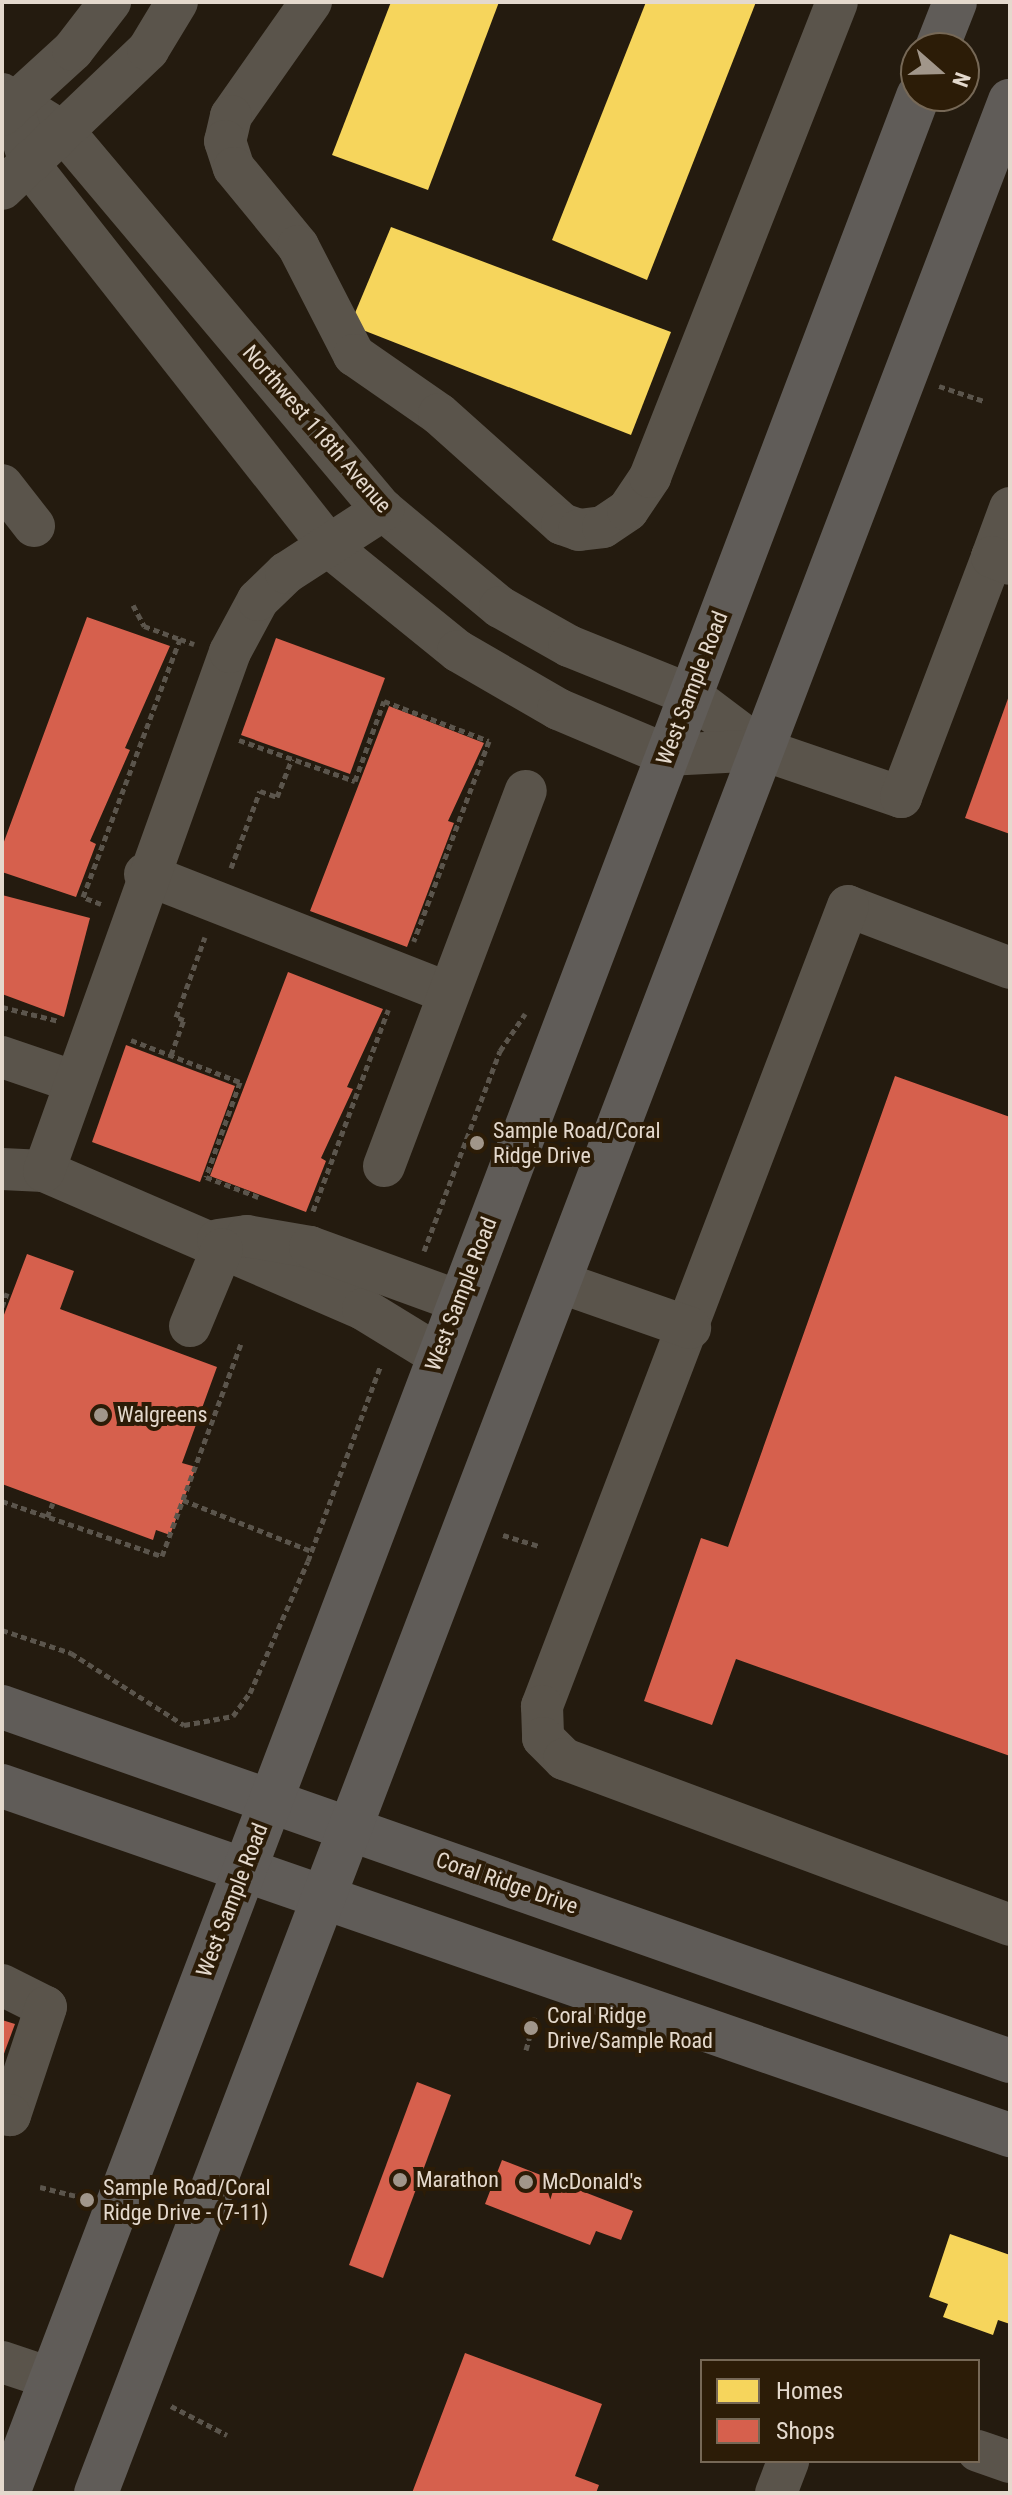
<!DOCTYPE html>
<style>
body{margin:0}
#map{position:relative;width:1012px;height:2495px;overflow:hidden;background:#241b0f;font-family:"Roboto Condensed",sans-serif}
div>[style]{position:absolute}
[style*='--x']{left:calc(var(--x)*1px);top:calc(var(--y)*1px);width:calc(var(--w)*1px);rotate:calc(var(--a)*1deg)}
.homes>*{inset:0;background:#f6d55c}
.shops>*{inset:0;background:#d6604d}
.path>*{height:5px;margin-top:-2.5px;transform-origin:0;background:repeating-linear-gradient(90deg,#5b554c 0 6px,transparent 0 10px)}
.minor>*{height:42px;margin:-21px;padding:0 21px;transform-origin:21px;border-radius:21px;background:#5a544b}
.major>*{height:44px;margin:-22px;padding:0 22px;transform-origin:22px;border-radius:22px;background:#605c58}
.dots>*{width:22px;height:22px;translate:-50% -50%;box-sizing:border-box;border:4px solid #2c1c07;border-radius:50%}
span{translate:-50% -50%;white-space:nowrap;text-align:center;line-height:1.15;-webkit-text-stroke:8px #2c1c07;paint-order:stroke}
.street-label{font-size:22px;color:#e4d9cd}
.poi-label{font-size:22px;color:#e4d9cd}
.left{translate:0 -50%;text-align:left}
.frame{position:absolute;inset:0;border:4px solid #e4d9cd;pointer-events:none}
.legend{position:absolute;left:700px;top:2359px;width:280px;height:104px;box-sizing:border-box;background:#2c1c07;border:2px solid #766856;margin:0;padding:10px 14px;list-style:none;font-size:24px;color:#e4d9cd}
.legend li{display:flex;align-items:center;gap:16px;height:40px}
.legend b{width:40px;border:2px solid #766856}
.north{position:absolute;left:900px;top:32px;width:80px;height:80px;box-sizing:border-box;background:#2c1c07;border:2px solid #766856;border-radius:50%;rotate:110deg;font-size:22px;font-weight:700;line-height:32px;text-align:center;color:#e4d9cd}
.north::after{content:'';display:block;margin:auto;width:28px;height:36px;background:#a1968a;clip-path:polygon(50% 0,100% 100%,50% 72%,0 100%)}
</style>
<div id="map">
<div class="homes">
<div style="clip-path:polygon(391px 2px,499px 2px,428px 190px,332px 155px)"></div>
<div style="clip-path:polygon(646px 2px,756px 2px,647px 280px,552px 240px)"></div>
<div style="clip-path:polygon(391px 227px,671px 332px,631px 435px,350px 325px)"></div>
<div style="clip-path:polygon(950px 2234px,1010px 2255px,1010px 2324px,998px 2320px,993px 2335px,943px 2317px,948px 2304px,929px 2297px)"></div>
</div>
<div class="shops">
<div style="clip-path:polygon(87px 617px,170px 646px,125px 748px,130px 750px,90px 841px,96px 844px,76px 897px,2px 872px,2px 847px)"></div>
<div style="clip-path:polygon(276px 638px,385px 678px,350px 774px,241px 735px)"></div>
<div style="clip-path:polygon(1010px 693px,1010px 834px,965px 818px)"></div>
<div style="clip-path:polygon(389px 706px,484px 743px,448px 821px,454px 823px,407px 947px,310px 911px)"></div>
<div style="clip-path:polygon(2px 895px,90px 918px,64px 1017px,2px 994px)"></div>
<div style="clip-path:polygon(288px 972px,383px 1009px,347px 1087px,353px 1089px,321px 1158px,326px 1161px,306px 1212px,210px 1176px)"></div>
<div style="clip-path:polygon(126px 1045px,235px 1086px,200px 1182px,92px 1142px)"></div>
<div style="clip-path:polygon(895px 1076px,1010px 1117px,1010px 1756px,736px 1659px,712px 1725px,644px 1701px,701px 1538px,728px 1547px)"></div>
<div style="clip-path:polygon(27px 1254px,74px 1271px,60px 1309px,217px 1367px,182px 1463px,196px 1467px,170px 1535px,156px 1530px,153px 1540px,2px 1484px,2px 1320px)"></div>
<div style="clip-path:polygon(2px 2020px,15px 2024px,2px 2059px)"></div>
<div style="clip-path:polygon(417px 2082px,451px 2095px,383px 2278px,349px 2265px)"></div>
<div style="clip-path:polygon(502px 2160px,633px 2211px,621px 2240px,596px 2231px,590px 2245px,485px 2204px)"></div>
<div style="clip-path:polygon(465px 2353px,602px 2404px,575px 2476px,599px 2485px,596px 2493px,412px 2493px)"></div>
</div>
<div class="path">
<div style="--x:939;--y:386;--w:47;--a:18.4"></div>
<div style="--x:133;--y:605;--w:24;--a:62"></div>
<div style="--x:144;--y:626;--w:38;--a:20"></div>
<div style="--x:239;--y:740;--w:123;--a:19.5"></div>
<div style="--x:355;--y:781;--w:85;--a:-70.1"></div>
<div style="--x:384;--y:701;--w:112;--a:20.9"></div>
<div style="--x:489;--y:741;--w:214;--a:110.6"></div>
<div style="--x:231;--y:868;--w:82;--a:-69.4"></div>
<div style="--x:260;--y:791;--w:18;--a:19"></div>
<div style="--x:277;--y:797;--w:41;--a:-68.5"></div>
<div style="--x:101;--y:904;--w:19;--a:-159"></div>
<div style="--x:83;--y:897;--w:276;--a:-69.4"></div>
<div style="--x:180;--y:639;--w:15;--a:20"></div>
<div style="--x:2;--y:1007;--w:59;--a:13.8"></div>
<div style="--x:131;--y:1040;--w:117;--a:21.1"></div>
<div style="--x:240;--y:1082;--w:101;--a:109.7"></div>
<div style="--x:206;--y:1177;--w:56;--a:21"></div>
<div style="--x:171;--y:1055;--w:37;--a:-70"></div>
<div style="--x:184;--y:1020;--w:9;--a:-159"></div>
<div style="--x:176;--y:1017;--w:85;--a:-70.1"></div>
<div style="--x:313;--y:1211;--w:215;--a:-69.5"></div>
<div style="--x:424;--y:1251;--w:214;--a:-69.2"></div>
<div style="--x:500;--y:1051;--w:45;--a:-56"></div>
<div style="--x:2;--y:1307;--w:15;--a:-70"></div>
<div style="--x:183;--y:1500;--w:138;--a:21.7"></div>
<div style="--x:2;--y:1501;--w:169;--a:19"></div>
<div style="--x:162;--y:1556;--w:226;--a:-69.6"></div>
<div style="--x:47;--y:1517;--w:15;--a:-67"></div>
<div style="--x:503;--y:1535;--w:38;--a:17"></div>
<div style="--x:2;--y:1630;--w:73;--a:18.4"></div>
<div style="--x:71;--y:1653;--w:134;--a:32.5"></div>
<div style="--x:184;--y:1725;--w:50;--a:-10.4"></div>
<div style="--x:233;--y:1716;--w:29;--a:-54"></div>
<div style="--x:250;--y:1693;--w:144;--a:-66.3"></div>
<div style="--x:308;--y:1561;--w:209;--a:-69.6"></div>
<div style="--x:526;--y:2050;--w:34;--a:-75"></div>
<div style="--x:40;--y:2187;--w:38;--a:14"></div>
<div style="--x:171;--y:2406;--w:63;--a:27.4"></div>
</div>
<div class="minor">
<div style="--x:311;--y:2;--w:139;--a:125.1"></div>
<div style="--x:231;--y:116;--w:26;--a:103"></div>
<div style="--x:225;--y:141;--w:28;--a:72"></div>
<div style="--x:234;--y:168;--w:101;--a:50.6"></div>
<div style="--x:298;--y:246;--w:123;--a:62.8"></div>
<div style="--x:354;--y:355;--w:103;--a:34.8"></div>
<div style="--x:439;--y:414;--w:165;--a:41.8"></div>
<div style="--x:562;--y:524;--w:18;--a:19"></div>
<div style="--x:579;--y:530;--w:24;--a:-7"></div>
<div style="--x:603;--y:527;--w:30;--a:-34"></div>
<div style="--x:628;--y:510;--w:40;--a:-56"></div>
<div style="--x:650;--y:477;--w:510;--a:-68.51"></div>
<div style="--x:2;--y:94;--w:74;--a:31.8"></div>
<div style="--x:65;--y:133;--w:493;--a:49.9"></div>
<div style="--x:383;--y:510;--w:152;--a:39.7"></div>
<div style="--x:500;--y:607;--w:79;--a:29.5"></div>
<div style="--x:569;--y:646;--w:131;--a:22"></div>
<div style="--x:690;--y:695;--w:91;--a:37"></div>
<div style="--x:763;--y:750;--w:146;--a:18.8"></div>
<div style="--x:901;--y:797;--w:257;--a:-69.2"></div>
<div style="--x:13;--y:107;--w:63;--a:73.3"></div>
<div style="--x:31;--y:167;--w:486;--a:51.8"></div>
<div style="--x:332;--y:549;--w:162;--a:39"></div>
<div style="--x:458;--y:651;--w:116;--a:30.1"></div>
<div style="--x:558;--y:709;--w:118;--a:22.9"></div>
<div style="--x:667;--y:755;--w:96;--a:-3"></div>
<div style="--x:2;--y:115;--w:96;--a:-42.5"></div>
<div style="--x:73;--y:50;--w:61;--a:-52.4"></div>
<div style="--x:2;--y:189;--w:202;--a:-43.6"></div>
<div style="--x:148;--y:50;--w:56;--a:-58.9"></div>
<div style="--x:2;--y:485;--w:52;--a:52"></div>
<div style="--x:1010;--y:508;--w:52;--a:110.2"></div>
<div style="--x:992;--y:557;--w:19;--a:21"></div>
<div style="--x:145;--y:874;--w:326;--a:21.4"></div>
<div style="--x:1010;--y:968;--w:173;--a:-159.1"></div>
<div style="--x:848;--y:906;--w:857;--a:110.93"></div>
<div style="--x:542;--y:1706;--w:32;--a:88"></div>
<div style="--x:543;--y:1738;--w:30;--a:45"></div>
<div style="--x:564;--y:1759;--w:476;--a:20.4"></div>
<div style="--x:2;--y:1057;--w:77;--a:18.9"></div>
<div style="--x:384;--y:1166;--w:401;--a:-69.3"></div>
<div style="--x:2;--y:1169;--w:42;--a:2.7"></div>
<div style="--x:44;--y:1171;--w:348;--a:23.4"></div>
<div style="--x:363;--y:1309;--w:88;--a:31.5"></div>
<div style="--x:44;--y:1171;--w:551;--a:-70.28"></div>
<div style="--x:230;--y:652;--w:59;--a:-61.7"></div>
<div style="--x:258;--y:600;--w:39;--a:-44"></div>
<div style="--x:286;--y:573;--w:116;--a:-33"></div>
<div style="--x:218;--y:1240;--w:29;--a:-8"></div>
<div style="--x:247;--y:1236;--w:64;--a:9.9"></div>
<div style="--x:310;--y:1247;--w:158;--a:20"></div>
<div style="--x:559;--y:1282;--w:139;--a:19.3"></div>
<div style="--x:190;--y:1326;--w:83;--a:-67.4"></div>
<div style="--x:2;--y:1985;--w:49;--a:26.6"></div>
<div style="--x:46;--y:2007;--w:114;--a:108.4"></div>
<div style="--x:10;--y:2115;--w:8;--a:-173"></div>
<div style="--x:2;--y:2362;--w:51;--a:18.4"></div>
<div style="--x:978;--y:2451;--w:34;--a:19"></div>
<div style="--x:776;--y:2493;--w:34;--a:-69"></div>
</div>
<div class="major">
<div style="--x:937;--y:48;--w:49;--a:-68.6"></div>
<div style="--x:2;--y:1707;--w:1068;--a:19.35"></div>
<div style="--x:2;--y:1786;--w:1067;--a:19.1"></div>
<div style="--x:8;--y:2493;--w:2564;--a:-69.21"></div>
<div style="--x:96;--y:2493;--w:2561;--a:-69.09"></div>
</div>
<div class="dots">
<div style="left:477px;top:1143px;background:#a1968a"></div>
<div style="left:101px;top:1415px;background:#a1968a"></div>
<div style="left:531px;top:2028px;background:#a1968a"></div>
<div style="left:400px;top:2180px;background:#a1968a"></div>
<div style="left:526px;top:2182px;background:#a1968a"></div>
<div style="left:87px;top:2200px;background:#a1968a"></div>
</div>
<div class="street-label">
<span style="left:317px;top:429px;rotate:49deg">Northwest 118th Avenue</span>
<span style="left:692px;top:688px;rotate:-69deg">West Sample Road</span>
<span style="left:461px;top:1294px;rotate:-69deg">West Sample Road</span>
<span style="left:507px;top:1883px;rotate:19deg">Coral Ridge Drive</span>
<span style="left:232px;top:1900px;rotate:-69deg">West Sample Road</span>
</div>
<div class="poi-label">
<span class="left" style="left:493px;top:1143px">Sample Road/Coral<br>Ridge Drive</span>
<span class="left" style="left:117px;top:1415px">Walgreens</span>
<span class="left" style="left:547px;top:2028px">Coral Ridge<br>Drive/Sample Road</span>
<span class="left" style="left:416px;top:2180px">Marathon</span>
<span class="left" style="left:542px;top:2182px">McDonald's</span>
<span class="left" style="left:103px;top:2200px">Sample Road/Coral<br>Ridge Drive - (7-11)</span>
</div>
<div class="frame"></div>
<ul class="legend">
<li><b style="height:22px;background:#f6d55c"></b>Homes</li>
<li><b style="height:22px;background:#d6604d"></b>Shops</li>
</ul>
<div class="north">N</div>
</div>
